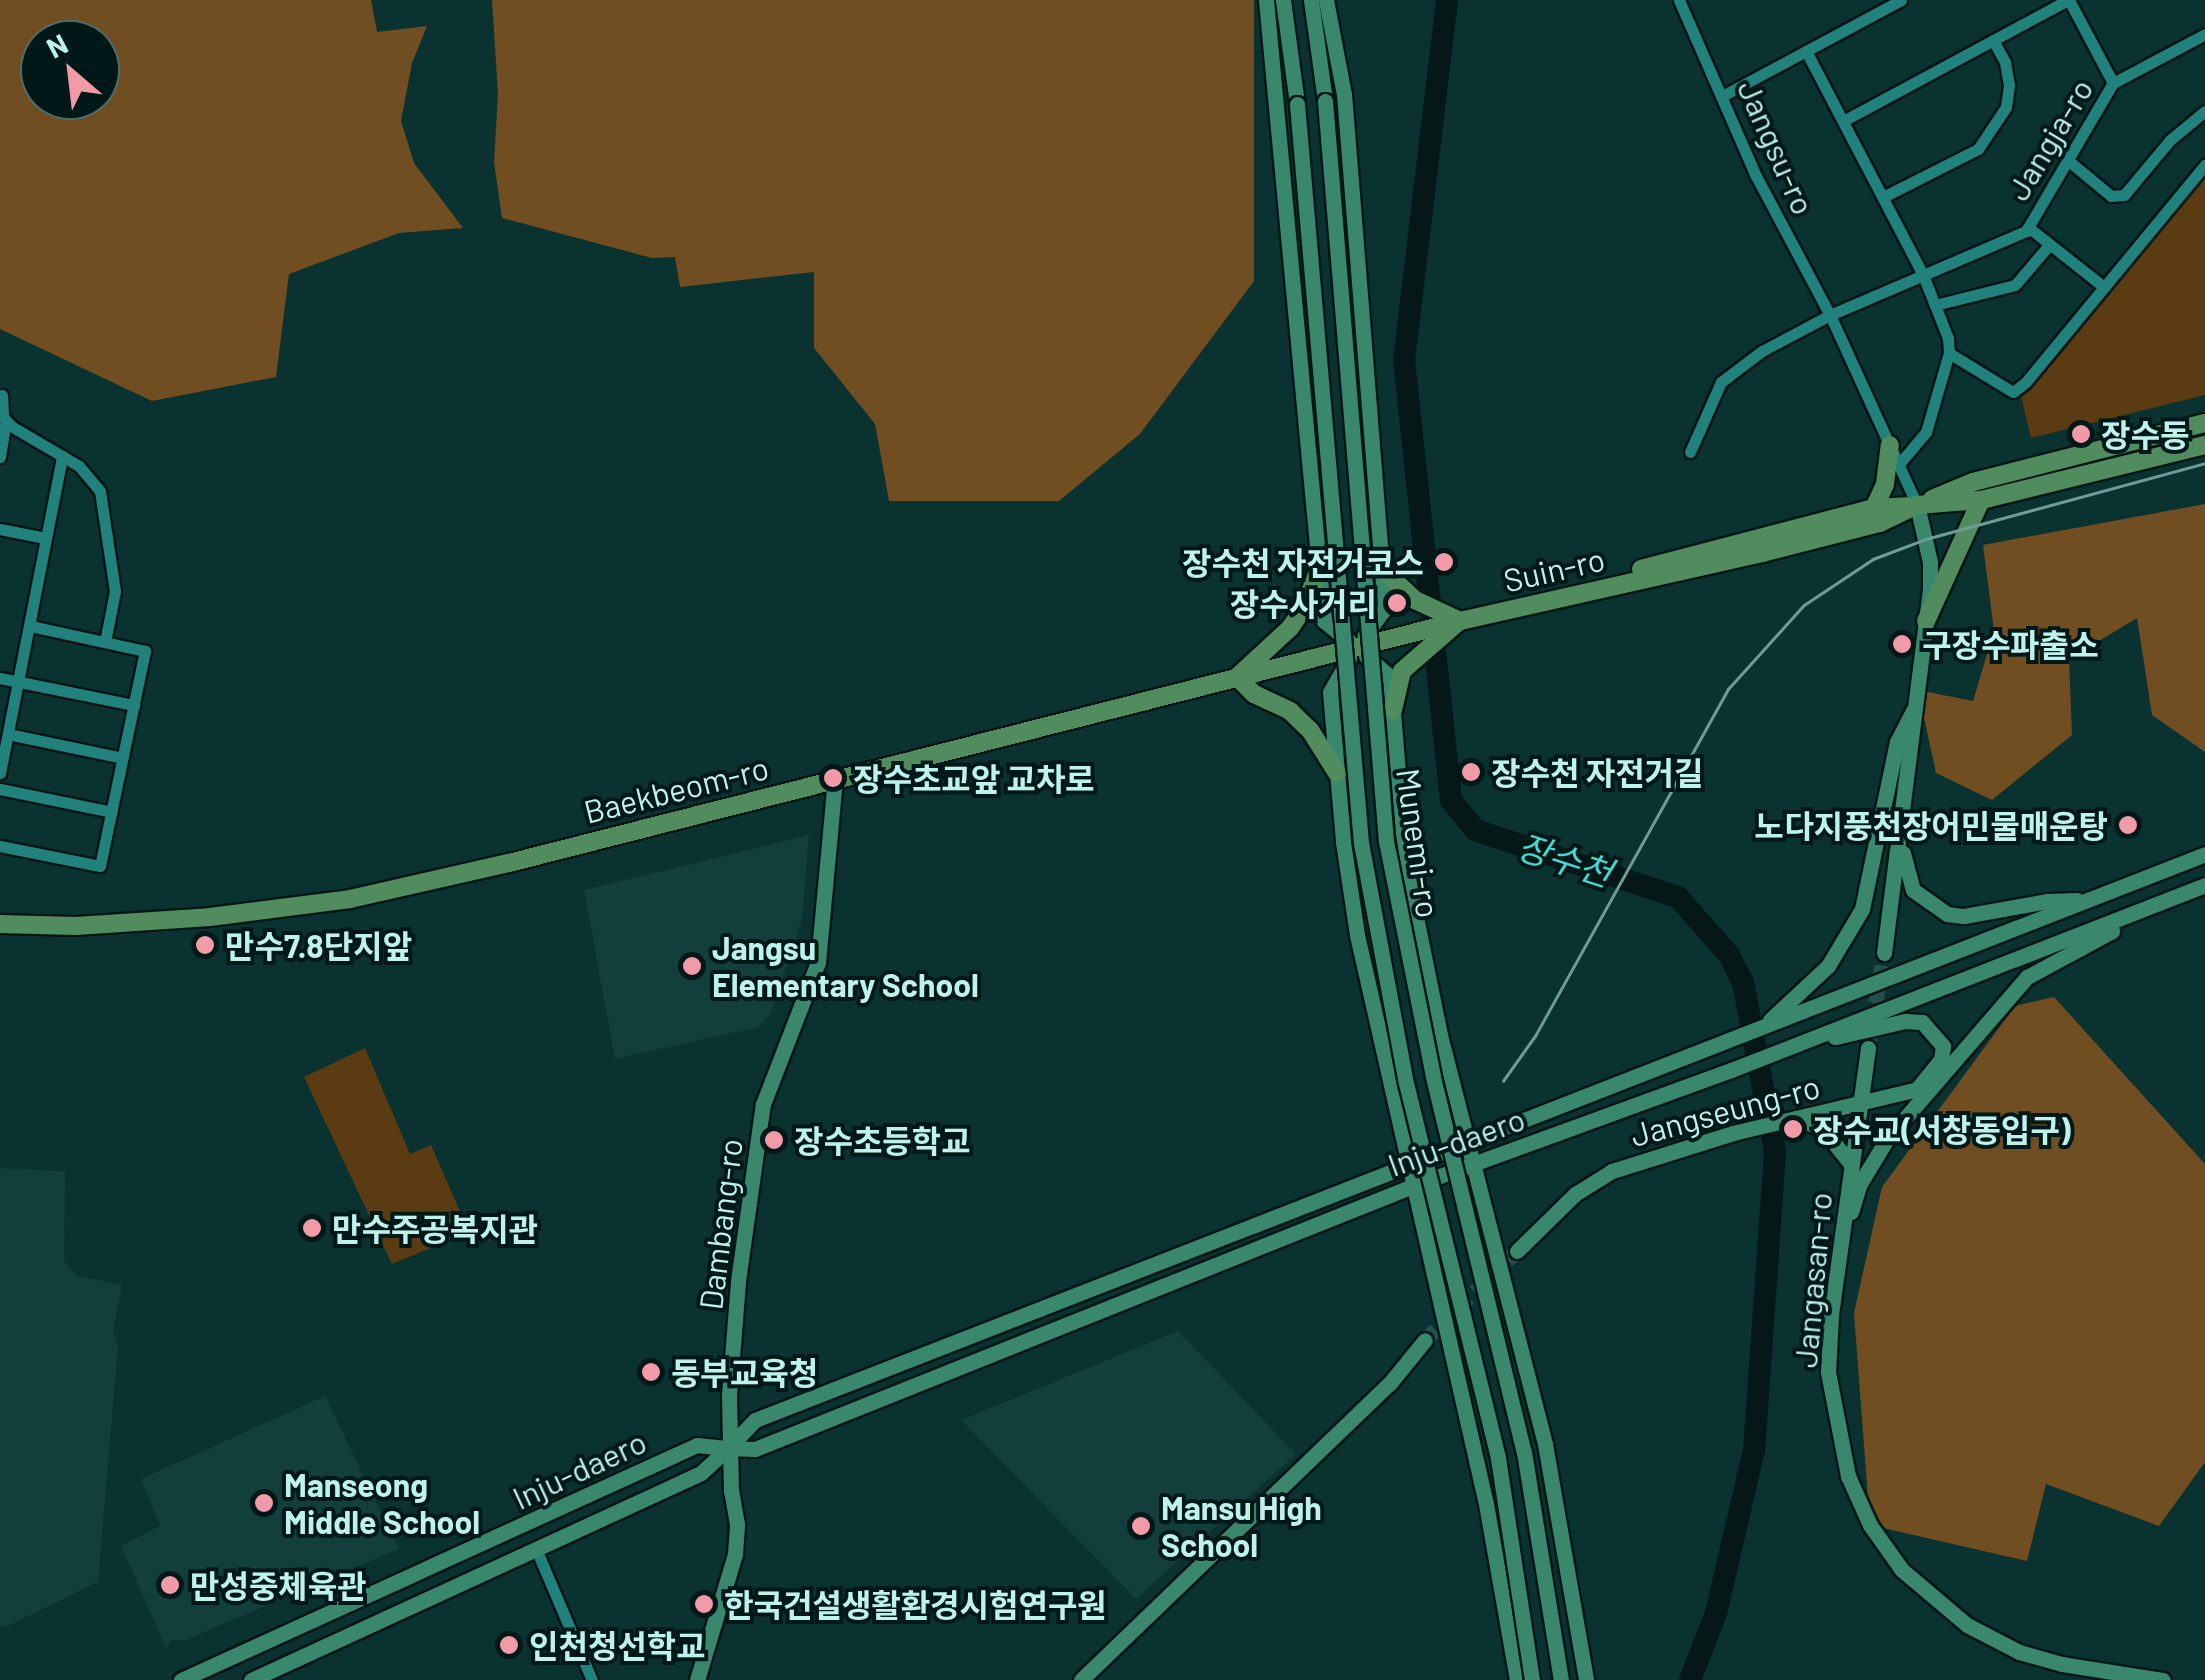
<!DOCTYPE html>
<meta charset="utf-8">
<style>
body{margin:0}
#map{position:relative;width:2205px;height:1680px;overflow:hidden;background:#0a3230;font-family:Barlow,"Noto Sans KR",sans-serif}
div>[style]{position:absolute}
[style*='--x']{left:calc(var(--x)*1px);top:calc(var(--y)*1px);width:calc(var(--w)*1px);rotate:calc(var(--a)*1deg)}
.built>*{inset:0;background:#123e3c}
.green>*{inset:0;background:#5a3b12}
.forest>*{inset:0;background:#714e21}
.river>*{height:22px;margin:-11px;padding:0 11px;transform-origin:11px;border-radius:11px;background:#051716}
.secondary-tunnel>*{height:15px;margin-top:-7.5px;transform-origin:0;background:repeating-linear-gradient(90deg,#254f4c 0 15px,transparent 0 23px)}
.roads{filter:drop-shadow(2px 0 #071716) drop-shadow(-2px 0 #071716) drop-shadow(0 2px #071716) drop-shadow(0 -2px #071716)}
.street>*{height:11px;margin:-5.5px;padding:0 5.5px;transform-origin:5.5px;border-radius:5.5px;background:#21827d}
.secondary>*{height:15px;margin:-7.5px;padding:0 7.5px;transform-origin:7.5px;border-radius:7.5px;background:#39876d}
.primary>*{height:18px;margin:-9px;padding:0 9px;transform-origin:9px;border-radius:9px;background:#508c5e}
.tram>*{height:2.5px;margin:-1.25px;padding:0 1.25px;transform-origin:1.25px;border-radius:1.25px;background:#6d9c99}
.bridges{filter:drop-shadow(2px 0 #071716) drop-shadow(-2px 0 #071716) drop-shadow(0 2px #071716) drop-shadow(0 -2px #071716)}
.secondary-bridge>*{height:15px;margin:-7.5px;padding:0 7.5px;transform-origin:7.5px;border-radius:7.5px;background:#39876d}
.dots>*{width:28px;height:28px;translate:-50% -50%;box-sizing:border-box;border:5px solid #001817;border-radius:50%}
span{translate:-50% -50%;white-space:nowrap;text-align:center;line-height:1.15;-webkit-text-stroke:8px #001817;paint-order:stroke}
.street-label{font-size:32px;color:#bdf2ed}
.poi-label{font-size:32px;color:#bdf2ed;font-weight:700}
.left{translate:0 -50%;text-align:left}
.right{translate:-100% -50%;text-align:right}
.water-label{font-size:35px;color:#41dbd3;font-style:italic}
.north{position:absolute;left:20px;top:20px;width:100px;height:100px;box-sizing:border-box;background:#001817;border:2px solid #4c6f6d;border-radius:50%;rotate:332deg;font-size:28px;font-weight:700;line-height:40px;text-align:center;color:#bdf2ed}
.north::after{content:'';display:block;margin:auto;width:35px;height:45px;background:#f39aa8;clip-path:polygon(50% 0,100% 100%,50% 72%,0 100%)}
</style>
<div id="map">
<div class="built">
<div style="clip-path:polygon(809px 835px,802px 920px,771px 1013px,759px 1027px,615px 1059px,584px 890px)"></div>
<div style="clip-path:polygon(0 1168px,65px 1171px,64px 1261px,78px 1276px,122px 1285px,113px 1330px,118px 1346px,98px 1582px,6px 1627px,0 1626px)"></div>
<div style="clip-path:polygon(1178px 1331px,1296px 1454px,1136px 1599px,961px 1420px)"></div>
<div style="clip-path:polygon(325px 1396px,399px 1549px,186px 1640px,172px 1640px,166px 1648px,121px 1546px,160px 1526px,141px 1479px)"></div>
</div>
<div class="green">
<div style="clip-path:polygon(2205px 172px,2205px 395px,2031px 438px,2021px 396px)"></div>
<div style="clip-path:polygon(365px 1048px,410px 1154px,431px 1145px,469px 1232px,392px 1264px,304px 1077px)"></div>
</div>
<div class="forest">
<div style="clip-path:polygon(evenodd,0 0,371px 0,377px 32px,427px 26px,412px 63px,401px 121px,414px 163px,463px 228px,399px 233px,289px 274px,276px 377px,152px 401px,0 329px,0 0,40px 40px,100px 40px,100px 100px,40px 100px,40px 40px)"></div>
<div style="clip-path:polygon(492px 0,1254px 0,1254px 281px,1140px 434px,1059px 501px,889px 501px,875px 424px,814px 348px,814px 272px,680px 287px,675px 257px,652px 258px,502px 218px,494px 162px,498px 94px)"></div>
<div style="clip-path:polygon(2205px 504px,2205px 752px,2152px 715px,2137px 618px,2069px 659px,2072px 735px,1992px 800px,1936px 773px,1918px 690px,1973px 701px,1994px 631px,1983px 545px)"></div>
<div style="clip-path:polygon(2054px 997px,2205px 1164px,2205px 1462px,2159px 1526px,2046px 1484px,2027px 1561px,1870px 1525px,1854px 1313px,1882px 1187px,2015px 1006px)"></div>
</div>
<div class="river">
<div style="--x:1447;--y:0;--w:363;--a:96.8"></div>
<div style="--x:1404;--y:360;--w:443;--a:83.9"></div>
<div style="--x:1451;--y:800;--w:38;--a:51"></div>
<div style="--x:1475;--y:830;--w:214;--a:18.3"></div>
<div style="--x:1678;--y:897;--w:77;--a:48.7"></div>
<div style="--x:1729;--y:955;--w:30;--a:63"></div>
<div style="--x:1743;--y:982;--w:173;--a:79.3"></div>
<div style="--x:1775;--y:1152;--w:299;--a:94"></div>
<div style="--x:1754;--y:1450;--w:167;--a:103.1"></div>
<div style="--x:1716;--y:1613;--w:72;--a:111.2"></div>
</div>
<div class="secondary-tunnel">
<div style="--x:1868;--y:1048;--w:96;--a:-80.4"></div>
<div style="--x:1425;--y:1340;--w:128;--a:-44.1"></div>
</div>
<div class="roads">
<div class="street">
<div style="--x:1679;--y:0;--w:192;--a:66.4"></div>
<div style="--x:1756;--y:176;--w:157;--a:62"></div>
<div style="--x:1830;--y:315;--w:209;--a:65.4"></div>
<div style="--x:2069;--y:0;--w:94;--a:62.1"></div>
<div style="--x:1806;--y:51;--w:253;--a:62.4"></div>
<div style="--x:1923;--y:275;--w:68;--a:68.4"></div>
<div style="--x:1948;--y:338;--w:15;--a:86"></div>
<div style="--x:1949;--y:353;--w:75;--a:31.4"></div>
<div style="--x:2013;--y:392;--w:15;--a:-37"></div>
<div style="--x:2025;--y:383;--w:283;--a:-50.5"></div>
<div style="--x:1722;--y:96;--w:203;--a:-28.2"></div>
<div style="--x:1843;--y:121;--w:255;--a:-28.3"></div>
<div style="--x:2070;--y:162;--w:53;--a:39.7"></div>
<div style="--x:2111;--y:196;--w:13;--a:-4"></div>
<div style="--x:2124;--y:195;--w:72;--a:-50.1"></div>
<div style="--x:2170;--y:140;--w:45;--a:-39.6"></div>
<div style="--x:1883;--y:197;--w:106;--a:-26.8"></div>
<div style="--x:1978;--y:149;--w:50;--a:-56.3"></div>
<div style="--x:2006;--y:107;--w:22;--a:-82"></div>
<div style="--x:2009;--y:85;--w:23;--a:-100"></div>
<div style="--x:2005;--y:62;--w:25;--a:-119"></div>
<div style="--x:2028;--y:227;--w:97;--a:38.3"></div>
<div style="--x:1935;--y:305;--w:82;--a:-14"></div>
<div style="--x:2015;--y:285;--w:52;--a:-49.6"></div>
<div style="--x:2;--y:395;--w:22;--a:87"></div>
<div style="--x:3;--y:417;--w:12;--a:48"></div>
<div style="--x:11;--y:426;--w:79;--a:30.5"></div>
<div style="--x:79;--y:466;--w:33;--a:50"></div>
<div style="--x:100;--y:491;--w:101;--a:81.5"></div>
<div style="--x:115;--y:591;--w:52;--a:101.1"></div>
<div style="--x:1690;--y:452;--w:77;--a:-66.1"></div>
<div style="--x:1721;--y:382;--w:51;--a:-37.1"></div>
<div style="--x:1762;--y:351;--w:77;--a:-27.9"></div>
<div style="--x:1830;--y:315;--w:213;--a:-23.2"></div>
<div style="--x:2026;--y:231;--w:172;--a:-59.6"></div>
<div style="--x:2113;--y:83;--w:104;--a:-28"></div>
<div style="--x:0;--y:457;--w:36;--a:-81"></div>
<div style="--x:1899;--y:464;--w:42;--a:-49.8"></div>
<div style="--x:1926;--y:432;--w:82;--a:-73.8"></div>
<div style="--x:0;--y:529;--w:46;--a:11.3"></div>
<div style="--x:0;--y:678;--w:137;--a:11.4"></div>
<div style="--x:8;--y:734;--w:117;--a:11.8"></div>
<div style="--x:0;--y:773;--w:323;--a:-78.9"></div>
<div style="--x:0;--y:789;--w:114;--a:11.6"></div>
<div style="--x:0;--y:846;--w:102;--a:11.3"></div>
<div style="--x:100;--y:866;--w:220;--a:-78.2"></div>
<div style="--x:145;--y:651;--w:118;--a:-167.7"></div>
<div style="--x:536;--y:1549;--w:142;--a:66.9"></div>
</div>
<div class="secondary">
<div style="--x:1266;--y:0;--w:624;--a:84.66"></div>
<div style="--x:1324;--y:621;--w:32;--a:39"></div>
<div style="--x:1283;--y:0;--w:105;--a:82.3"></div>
<div style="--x:1311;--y:0;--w:102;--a:82.1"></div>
<div style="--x:1326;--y:0;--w:96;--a:79.2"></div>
<div style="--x:1344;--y:94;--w:516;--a:85.44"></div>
<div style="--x:1385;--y:608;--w:34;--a:127"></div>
<div style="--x:1366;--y:656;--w:32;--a:41"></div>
<div style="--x:1390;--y:677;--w:157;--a:85.2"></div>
<div style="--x:1403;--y:833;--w:85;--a:81.2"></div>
<div style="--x:1416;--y:917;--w:120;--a:78.5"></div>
<div style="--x:1440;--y:1035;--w:422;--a:75.6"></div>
<div style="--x:1545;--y:1444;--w:240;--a:80.1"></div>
<div style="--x:1349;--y:659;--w:38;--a:120"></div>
<div style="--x:1330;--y:692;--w:151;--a:85"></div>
<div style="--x:1343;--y:842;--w:94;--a:81.4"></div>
<div style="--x:1357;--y:935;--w:583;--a:77.23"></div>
<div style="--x:1486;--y:1504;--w:179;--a:80"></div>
<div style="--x:1903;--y:853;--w:38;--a:75"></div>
<div style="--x:1913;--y:890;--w:42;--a:35.2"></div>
<div style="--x:1947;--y:914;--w:17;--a:7"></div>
<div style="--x:1964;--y:916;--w:84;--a:-10.2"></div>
<div style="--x:2047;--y:901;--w:30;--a:-2"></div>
<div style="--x:1884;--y:953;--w:369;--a:-82.8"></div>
<div style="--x:1930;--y:587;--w:25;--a:-90"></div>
<div style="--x:1930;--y:562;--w:58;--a:-102.8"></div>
<div style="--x:1770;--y:1020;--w:79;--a:-43"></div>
<div style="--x:1828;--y:966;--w:66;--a:-59.2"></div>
<div style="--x:1862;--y:909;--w:171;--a:-78.2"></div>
<div style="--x:1897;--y:742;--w:35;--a:-63"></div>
<div style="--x:1868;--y:1048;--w:270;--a:97.9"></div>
<div style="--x:1831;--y:1315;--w:57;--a:93"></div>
<div style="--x:1828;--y:1372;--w:106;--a:79.1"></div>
<div style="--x:1848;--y:1476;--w:54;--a:65.8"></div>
<div style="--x:1870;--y:1525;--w:55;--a:54.6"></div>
<div style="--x:1902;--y:1570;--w:85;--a:40.2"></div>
<div style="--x:1967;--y:1625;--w:59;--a:27.4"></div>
<div style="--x:2019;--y:1652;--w:45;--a:15.6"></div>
<div style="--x:2062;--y:1664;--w:102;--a:9"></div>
<div style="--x:1796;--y:1118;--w:29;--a:22"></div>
<div style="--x:1823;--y:1129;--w:43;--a:51.5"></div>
<div style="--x:1851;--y:1212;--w:28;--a:-73"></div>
<div style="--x:1859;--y:1185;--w:54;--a:-58.7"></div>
<div style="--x:1887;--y:1139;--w:214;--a:-49.2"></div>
<div style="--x:2027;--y:977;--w:97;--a:-28.4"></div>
<div style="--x:1517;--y:1251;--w:81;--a:-44.5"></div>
<div style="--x:1575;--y:1194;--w:44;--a:-31.9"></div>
<div style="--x:1612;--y:1171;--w:127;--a:-17.4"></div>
<div style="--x:1733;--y:1133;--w:189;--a:-13.4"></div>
<div style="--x:1917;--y:1089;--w:38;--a:-51"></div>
<div style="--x:1941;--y:1059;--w:13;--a:-81"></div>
<div style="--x:1943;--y:1046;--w:32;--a:-131"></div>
<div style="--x:1922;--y:1022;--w:17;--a:-177"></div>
<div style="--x:1905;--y:1021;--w:72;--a:167.1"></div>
<div style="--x:181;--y:1680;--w:567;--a:-24.49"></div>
<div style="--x:697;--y:1445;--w:31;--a:6"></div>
<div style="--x:728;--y:1448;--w:39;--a:-46"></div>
<div style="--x:755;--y:1420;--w:1557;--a:-21.32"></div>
<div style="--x:251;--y:1680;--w:495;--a:-24.7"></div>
<div style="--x:701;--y:1473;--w:37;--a:-43"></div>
<div style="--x:728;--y:1448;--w:27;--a:2"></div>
<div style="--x:755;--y:1449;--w:711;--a:-21.8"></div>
<div style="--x:1415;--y:1185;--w:336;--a:-20"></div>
<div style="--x:1731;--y:1070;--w:509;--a:-21.32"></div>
<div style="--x:697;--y:1680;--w:132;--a:-73.2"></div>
<div style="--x:735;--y:1554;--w:30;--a:-86"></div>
<div style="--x:737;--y:1524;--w:34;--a:-100"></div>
<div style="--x:731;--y:1491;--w:95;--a:-91.2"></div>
<div style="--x:729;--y:1396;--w:115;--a:-85.5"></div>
<div style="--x:738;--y:1281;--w:179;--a:-82"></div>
<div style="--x:763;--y:1104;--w:152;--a:-68.8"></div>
<div style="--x:818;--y:962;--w:183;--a:-84.7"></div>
<div style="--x:1081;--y:1680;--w:429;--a:-43.9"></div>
<div style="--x:1390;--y:1383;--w:55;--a:-50.9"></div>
</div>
<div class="primary">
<div style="--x:1932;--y:499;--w:44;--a:-22.5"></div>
<div style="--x:1973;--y:482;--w:239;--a:-14.3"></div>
<div style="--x:1874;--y:508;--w:26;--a:-65"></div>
<div style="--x:1885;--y:484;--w:39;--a:-83"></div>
<div style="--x:1382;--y:569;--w:45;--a:43.2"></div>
<div style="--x:1415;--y:600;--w:50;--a:25"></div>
<div style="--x:1641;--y:569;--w:241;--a:-14.7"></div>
<div style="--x:1874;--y:508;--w:33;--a:-3"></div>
<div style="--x:1319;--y:570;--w:42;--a:112.3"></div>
<div style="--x:1303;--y:609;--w:23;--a:124"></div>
<div style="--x:1290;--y:628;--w:72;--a:137.2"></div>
<div style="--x:1237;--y:677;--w:24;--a:45"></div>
<div style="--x:1254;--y:694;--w:40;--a:25"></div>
<div style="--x:1290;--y:711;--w:28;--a:44"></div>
<div style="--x:1310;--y:730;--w:51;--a:57.9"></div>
<div style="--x:1926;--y:621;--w:133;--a:-65.6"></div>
<div style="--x:1393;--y:710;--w:40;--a:-77"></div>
<div style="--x:1402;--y:671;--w:72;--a:-41"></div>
<div style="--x:0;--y:924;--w:76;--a:1.5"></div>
<div style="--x:76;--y:926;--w:134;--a:-3.8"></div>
<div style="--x:210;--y:917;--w:141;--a:-7.3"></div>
<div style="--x:350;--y:899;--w:163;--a:-12.8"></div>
<div style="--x:509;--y:863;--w:981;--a:-14.28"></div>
<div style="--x:1460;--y:621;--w:310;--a:-12.7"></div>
<div style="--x:1762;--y:553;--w:122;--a:-14.3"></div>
<div style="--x:1880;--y:523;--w:41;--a:-25.9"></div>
<div style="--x:1917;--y:505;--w:64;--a:-4.5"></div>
<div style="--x:1981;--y:500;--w:231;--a:-13.8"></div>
</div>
</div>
<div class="tram">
<div style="--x:1503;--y:1081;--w:55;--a:-54.6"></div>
<div style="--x:1535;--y:1036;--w:397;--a:-60.9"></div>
<div style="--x:1728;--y:689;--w:113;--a:-47.9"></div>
<div style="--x:1804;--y:605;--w:83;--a:-33.7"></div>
<div style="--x:1873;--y:559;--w:57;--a:-20.7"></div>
<div style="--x:1926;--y:539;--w:289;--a:-15.2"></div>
</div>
<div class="bridges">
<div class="secondary-bridge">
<div style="--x:1325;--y:101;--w:743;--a:85.29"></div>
<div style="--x:1386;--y:841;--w:241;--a:78.7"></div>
<div style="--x:1433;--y:1077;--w:386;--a:76.4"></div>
<div style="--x:1524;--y:1452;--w:231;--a:80.8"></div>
<div style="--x:1297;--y:104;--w:742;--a:85.05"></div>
<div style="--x:1361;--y:843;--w:244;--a:79.4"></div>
<div style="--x:1406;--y:1083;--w:386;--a:76.2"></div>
<div style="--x:1498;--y:1458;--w:225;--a:81.3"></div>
</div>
</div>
<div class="dots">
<div style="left:2081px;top:434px;background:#f39aa8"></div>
<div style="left:1444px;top:562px;background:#f39aa8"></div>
<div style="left:1397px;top:603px;background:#f39aa8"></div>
<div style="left:1902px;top:644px;background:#f39aa8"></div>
<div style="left:1471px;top:772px;background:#f39aa8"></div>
<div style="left:833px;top:778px;background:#f39aa8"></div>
<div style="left:2128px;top:825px;background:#f39aa8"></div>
<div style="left:205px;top:945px;background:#f39aa8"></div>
<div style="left:692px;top:966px;background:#f39aa8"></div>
<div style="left:1793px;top:1129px;background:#f39aa8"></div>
<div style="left:774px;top:1140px;background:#f39aa8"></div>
<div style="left:312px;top:1228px;background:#f39aa8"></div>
<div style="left:651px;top:1372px;background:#f39aa8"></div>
<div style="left:264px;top:1503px;background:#f39aa8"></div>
<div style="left:1141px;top:1526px;background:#f39aa8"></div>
<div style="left:170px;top:1585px;background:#f39aa8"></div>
<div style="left:704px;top:1604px;background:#f39aa8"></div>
<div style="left:509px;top:1645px;background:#f39aa8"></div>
</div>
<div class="street-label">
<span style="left:2049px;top:139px;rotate:-59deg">Jangja-ro</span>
<span style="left:1777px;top:147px;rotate:66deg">Jangsu-ro</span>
<span style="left:1554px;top:569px;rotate:-13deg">Suin-ro</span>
<span style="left:676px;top:789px;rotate:-14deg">Baekbeom-ro</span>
<span style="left:1419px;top:843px;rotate:82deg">Munemi-ro</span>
<span style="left:1725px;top:1110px;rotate:-15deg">Jangseung-ro</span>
<span style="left:1456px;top:1141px;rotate:-20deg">Inju-daero</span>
<span style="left:720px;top:1224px;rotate:-83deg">Dambang-ro</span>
<span style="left:1812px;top:1280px;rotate:-85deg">Jangasan-ro</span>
<span style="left:579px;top:1469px;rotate:-25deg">Inju-daero</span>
</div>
<div class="poi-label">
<span class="left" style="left:2101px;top:434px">장수동</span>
<span class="right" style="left:1424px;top:562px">장수천 자전거코스</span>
<span class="right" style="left:1377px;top:603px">장수사거리</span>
<span class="left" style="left:1922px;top:644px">구장수파출소</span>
<span class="left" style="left:1491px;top:772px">장수천 자전거길</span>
<span class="left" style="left:853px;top:778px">장수초교앞 교차로</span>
<span class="right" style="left:2108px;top:825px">노다지풍천장어민물매운탕</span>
<span class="left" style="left:225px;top:945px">만수7.8단지앞</span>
<span class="left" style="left:712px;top:966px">Jangsu<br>Elementary School</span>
<span class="left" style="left:1813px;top:1129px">장수교(서창동입구)</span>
<span class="left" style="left:794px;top:1140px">장수초등학교</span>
<span class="left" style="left:332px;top:1228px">만수주공복지관</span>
<span class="left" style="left:671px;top:1372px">동부교육청</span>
<span class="left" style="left:284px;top:1503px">Manseong<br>Middle School</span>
<span class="left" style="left:1161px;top:1526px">Mansu High<br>School</span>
<span class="left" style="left:190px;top:1585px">만성중체육관</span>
<span class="left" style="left:724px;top:1604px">한국건설생활환경시험연구원</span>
<span class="left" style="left:529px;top:1645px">인천청선학교</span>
</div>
<div class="water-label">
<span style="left:1565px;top:859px;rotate:18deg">장수천</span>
</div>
<div class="north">N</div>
</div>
